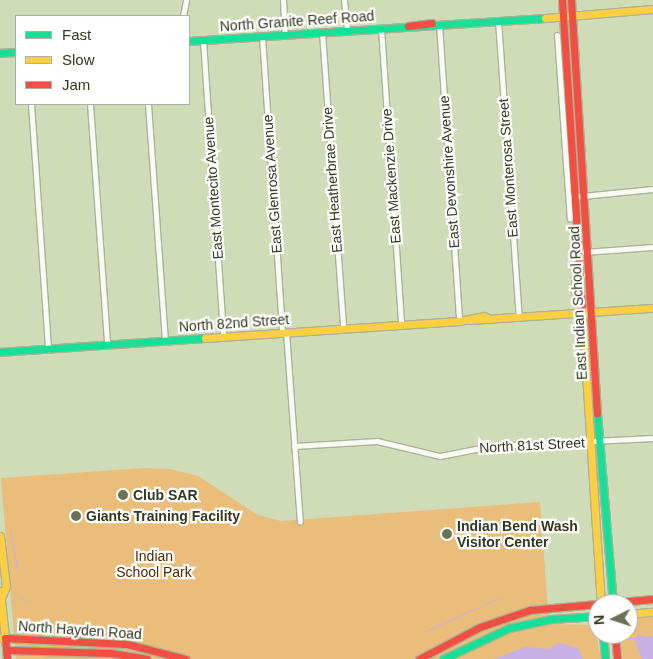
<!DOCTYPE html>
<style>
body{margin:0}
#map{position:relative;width:653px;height:659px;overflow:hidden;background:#d0dcb8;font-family:Helvetica,sans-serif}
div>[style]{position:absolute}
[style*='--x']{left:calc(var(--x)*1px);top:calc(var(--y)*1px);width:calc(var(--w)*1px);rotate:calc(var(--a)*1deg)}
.green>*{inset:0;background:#eabd7a}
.water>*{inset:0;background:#c7b1e4}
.stream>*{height:1px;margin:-0.5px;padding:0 0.5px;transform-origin:0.5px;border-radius:0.5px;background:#c7b1e4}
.roads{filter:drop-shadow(1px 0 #aab396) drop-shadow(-1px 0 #aab396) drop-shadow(0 1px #aab396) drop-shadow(0 -1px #aab396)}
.street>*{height:5px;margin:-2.5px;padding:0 2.5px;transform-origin:2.5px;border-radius:2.5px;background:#f8faf4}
.fast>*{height:7px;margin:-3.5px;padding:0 3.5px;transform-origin:3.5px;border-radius:3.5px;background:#16e098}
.slow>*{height:7px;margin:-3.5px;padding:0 3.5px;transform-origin:3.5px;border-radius:3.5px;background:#ffcf43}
.jam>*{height:7px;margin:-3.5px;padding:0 3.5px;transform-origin:3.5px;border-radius:3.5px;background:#f24e42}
.dots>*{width:14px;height:14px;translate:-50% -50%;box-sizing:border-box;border:2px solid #fff;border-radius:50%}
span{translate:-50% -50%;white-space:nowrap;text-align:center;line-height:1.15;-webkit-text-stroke:4.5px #fff;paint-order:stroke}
.street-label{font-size:14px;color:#31391f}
.poi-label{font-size:14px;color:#31391f;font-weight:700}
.left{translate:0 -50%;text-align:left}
.park-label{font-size:14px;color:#502a00}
.legend{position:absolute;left:15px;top:15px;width:175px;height:90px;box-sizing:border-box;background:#fff;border:1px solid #adb0a5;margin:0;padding:6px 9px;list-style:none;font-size:15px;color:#31391f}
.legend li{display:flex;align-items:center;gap:10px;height:25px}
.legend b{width:25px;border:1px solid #adb0a5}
.north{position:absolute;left:588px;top:594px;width:50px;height:50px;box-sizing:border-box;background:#fff;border:1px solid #adb0a5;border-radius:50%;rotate:266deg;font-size:14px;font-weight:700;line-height:20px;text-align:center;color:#31391f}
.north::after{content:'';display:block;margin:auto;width:18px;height:22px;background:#697255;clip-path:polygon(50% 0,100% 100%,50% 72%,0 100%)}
</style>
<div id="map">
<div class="green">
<div style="clip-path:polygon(145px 468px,170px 469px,198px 476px,258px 515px,281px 521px,540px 502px,549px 624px,595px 625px,601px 659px,16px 659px,1px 478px)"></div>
<div style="clip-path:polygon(653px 616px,653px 659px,623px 659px,621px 634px,628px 634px,628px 620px)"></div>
</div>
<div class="water">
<div style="clip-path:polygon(639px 634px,643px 637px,653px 636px,653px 659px,642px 659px,634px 640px)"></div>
<div style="clip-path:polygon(559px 643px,578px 648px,583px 659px,494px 659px,525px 647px,548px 649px)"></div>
</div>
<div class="stream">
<div style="--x:10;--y:531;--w:38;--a:79"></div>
<div style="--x:19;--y:597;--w:9;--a:27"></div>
<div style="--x:426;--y:631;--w:82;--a:-24.4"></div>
<div style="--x:625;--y:638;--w:10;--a:0"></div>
</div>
<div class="roads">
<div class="street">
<div style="--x:283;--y:0;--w:34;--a:87"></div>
<div style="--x:344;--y:0;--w:30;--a:84"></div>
<div style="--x:183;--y:16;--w:16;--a:-79"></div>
<div style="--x:498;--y:20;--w:298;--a:86"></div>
<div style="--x:439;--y:24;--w:298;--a:86.1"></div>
<div style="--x:381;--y:28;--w:298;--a:86.1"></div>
<div style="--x:322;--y:32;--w:297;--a:85.9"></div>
<div style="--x:557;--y:35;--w:184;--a:86"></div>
<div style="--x:262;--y:36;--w:298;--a:86.1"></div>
<div style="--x:203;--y:40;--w:298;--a:86.1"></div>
<div style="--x:31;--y:104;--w:246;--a:86"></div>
<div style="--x:90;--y:104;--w:241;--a:85.9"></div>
<div style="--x:148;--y:104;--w:238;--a:85.9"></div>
<div style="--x:572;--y:197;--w:81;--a:-5.6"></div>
<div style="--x:584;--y:252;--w:69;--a:-4.1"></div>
<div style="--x:575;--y:301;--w:23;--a:-92"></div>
<div style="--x:574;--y:278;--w:9;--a:-21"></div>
<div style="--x:286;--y:332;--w:190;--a:85.8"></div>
<div style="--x:294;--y:446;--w:83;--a:-3.4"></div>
<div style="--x:377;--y:441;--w:65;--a:13.4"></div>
<div style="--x:440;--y:456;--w:52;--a:-11.1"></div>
<div style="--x:491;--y:446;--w:162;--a:-2.8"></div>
</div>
<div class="fast">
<div style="--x:189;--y:41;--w:357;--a:-3.7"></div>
<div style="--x:0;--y:53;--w:16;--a:-4"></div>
<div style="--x:0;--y:352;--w:205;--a:-3.9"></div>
<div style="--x:597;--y:413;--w:192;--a:85.2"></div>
<div style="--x:603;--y:634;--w:25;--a:85"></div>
<div style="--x:443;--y:659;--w:73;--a:-25.2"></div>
<div style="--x:509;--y:628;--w:43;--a:-12.1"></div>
<div style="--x:551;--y:619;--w:47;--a:-3.7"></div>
</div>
<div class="slow">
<div style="--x:545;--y:18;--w:108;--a:-4.8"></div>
<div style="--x:582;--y:311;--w:294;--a:86.3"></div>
<div style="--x:470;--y:320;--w:183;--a:-3.8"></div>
<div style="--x:205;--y:338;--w:255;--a:-3.8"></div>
<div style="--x:459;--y:321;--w:25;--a:-11"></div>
<div style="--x:484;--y:316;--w:6;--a:31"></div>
<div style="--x:0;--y:536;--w:50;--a:83.2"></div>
<div style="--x:6;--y:586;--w:11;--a:112"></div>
<div style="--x:0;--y:591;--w:47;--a:83.9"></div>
<div style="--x:5;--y:638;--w:5;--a:180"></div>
<div style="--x:628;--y:614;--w:25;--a:-5"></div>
</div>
<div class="jam">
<div style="--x:562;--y:0;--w:312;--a:86.3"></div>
<div style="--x:571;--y:0;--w:414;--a:86.4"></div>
<div style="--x:408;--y:26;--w:24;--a:-7"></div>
<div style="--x:615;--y:634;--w:25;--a:85"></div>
<div style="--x:7;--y:650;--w:104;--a:1.7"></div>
<div style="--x:111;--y:653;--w:36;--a:9"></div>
<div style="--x:7;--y:659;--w:21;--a:-95"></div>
<div style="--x:5;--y:638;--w:122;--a:2.8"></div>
<div style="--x:127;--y:644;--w:61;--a:14.3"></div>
<div style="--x:419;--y:659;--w:69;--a:-27.7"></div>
<div style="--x:480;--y:627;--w:53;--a:-18.8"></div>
<div style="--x:530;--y:610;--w:123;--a:-5.1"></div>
</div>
</div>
<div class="dots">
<div style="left:123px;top:495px;background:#697255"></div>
<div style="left:76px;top:516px;background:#697255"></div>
<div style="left:447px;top:534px;background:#697255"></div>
</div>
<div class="street-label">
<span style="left:297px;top:21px;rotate:-4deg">North Granite Reef Road</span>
<span style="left:508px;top:168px;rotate:-94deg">East Monterosa Street</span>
<span style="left:449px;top:172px;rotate:-94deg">East Devonshire Avenue</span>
<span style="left:391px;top:176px;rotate:-94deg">East Mackenzie Drive</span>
<span style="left:332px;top:180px;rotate:-94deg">East Heatherbrae Drive</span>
<span style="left:272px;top:184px;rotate:-94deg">East Glenrosa Avenue</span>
<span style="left:213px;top:188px;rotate:-94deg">East Montecito Avenue</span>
<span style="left:578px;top:303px;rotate:-93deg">East Indian School Road</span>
<span style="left:234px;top:323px;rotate:-4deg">North 82nd Street</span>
<span style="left:532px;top:445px;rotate:-3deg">North 81st Street</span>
<span style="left:80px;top:630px;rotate:4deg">North Hayden Road</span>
</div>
<div class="poi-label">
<span class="left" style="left:133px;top:495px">Club SAR</span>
<span class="left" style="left:86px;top:516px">Giants Training Facility</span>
<span class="left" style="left:457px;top:534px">Indian Bend Wash<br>Visitor Center</span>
</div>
<div class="park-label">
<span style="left:154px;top:564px">Indian<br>School Park</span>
</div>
<ul class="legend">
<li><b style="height:6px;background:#16e098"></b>Fast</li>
<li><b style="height:6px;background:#ffcf43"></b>Slow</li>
<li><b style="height:6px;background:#f24e42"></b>Jam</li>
</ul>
<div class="north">N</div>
</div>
